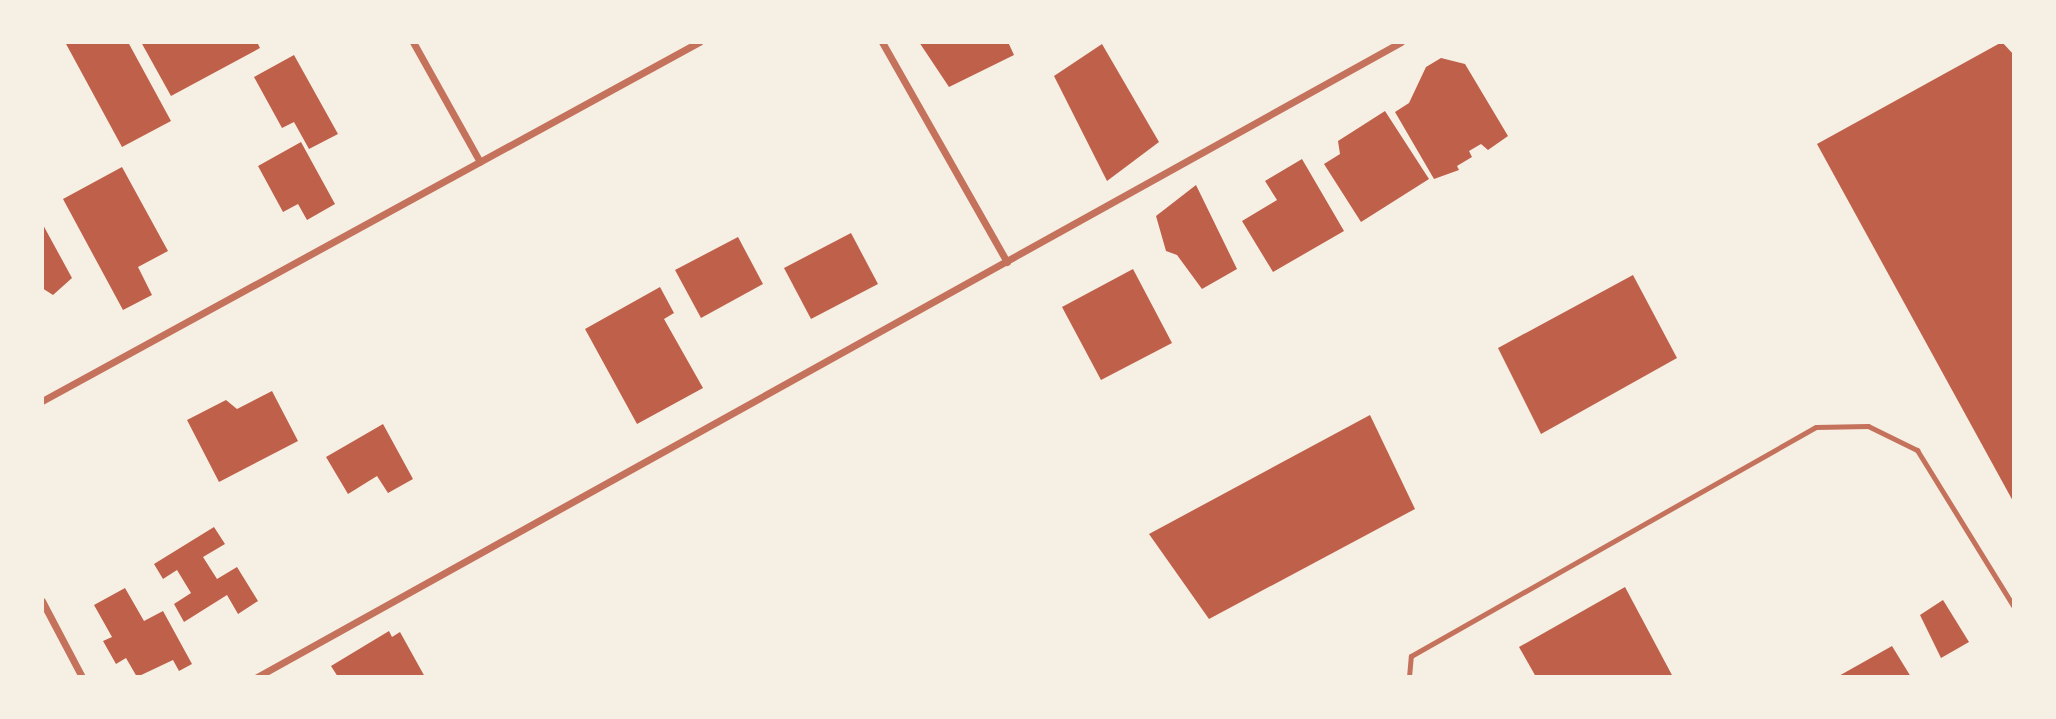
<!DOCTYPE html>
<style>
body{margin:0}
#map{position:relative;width:2056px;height:719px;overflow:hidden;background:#f6efe4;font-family:"Titillium Web",sans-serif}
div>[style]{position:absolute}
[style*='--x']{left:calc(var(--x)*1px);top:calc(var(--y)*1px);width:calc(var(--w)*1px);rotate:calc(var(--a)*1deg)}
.building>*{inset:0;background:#bf614a}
.service>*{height:5px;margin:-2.5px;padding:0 2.5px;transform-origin:2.5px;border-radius:2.5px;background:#c5725c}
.minor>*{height:7px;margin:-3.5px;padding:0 3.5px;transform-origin:3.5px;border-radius:3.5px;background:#c5725c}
span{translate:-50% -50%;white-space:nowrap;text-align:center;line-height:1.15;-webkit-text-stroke:6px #f6efe4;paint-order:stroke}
.frame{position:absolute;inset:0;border:44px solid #f6efe4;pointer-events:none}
</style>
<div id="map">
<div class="building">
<div style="clip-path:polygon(65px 42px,128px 42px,171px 121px,122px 147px)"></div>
<div style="clip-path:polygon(141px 42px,257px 42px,260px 48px,171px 96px)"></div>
<div style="clip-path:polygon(919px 42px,1008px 42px,1014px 55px,949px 87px)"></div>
<div style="clip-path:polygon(2002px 42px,2014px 55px,2014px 503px,1817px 144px)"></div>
<div style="clip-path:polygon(1102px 44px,1159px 142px,1107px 181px,1054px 76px)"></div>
<div style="clip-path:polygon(294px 55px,338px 134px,309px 149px,294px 122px,282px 128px,254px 77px)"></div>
<div style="clip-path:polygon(1441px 58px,1465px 64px,1508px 136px,1488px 150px,1481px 144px,1469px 151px,1472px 157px,1457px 166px,1459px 170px,1434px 179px,1395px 112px,1409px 103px,1426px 67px)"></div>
<div style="clip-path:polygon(1385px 111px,1429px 179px,1361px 222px,1324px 164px,1340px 154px,1338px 141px)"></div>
<div style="clip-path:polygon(301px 142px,335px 204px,307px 220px,298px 204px,283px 212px,258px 166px)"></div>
<div style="clip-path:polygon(1302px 159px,1344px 231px,1273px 272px,1242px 221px,1277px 200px,1265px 181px)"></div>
<div style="clip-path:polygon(122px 167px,168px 251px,138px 267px,152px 295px,123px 310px,63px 199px)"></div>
<div style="clip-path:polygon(1196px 185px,1237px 269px,1202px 289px,1177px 255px,1166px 251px,1156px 216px)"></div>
<div style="clip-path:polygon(42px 223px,72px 278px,53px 295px,42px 288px)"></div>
<div style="clip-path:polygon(851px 233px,878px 284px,811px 319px,784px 268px)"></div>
<div style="clip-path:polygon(738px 237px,763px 284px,701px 318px,675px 270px)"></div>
<div style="clip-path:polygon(1133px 269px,1172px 343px,1101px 380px,1062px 307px)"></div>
<div style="clip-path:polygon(1633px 275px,1677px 358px,1541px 434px,1498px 348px)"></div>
<div style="clip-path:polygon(660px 287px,674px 313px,664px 319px,703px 388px,637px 424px,585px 329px)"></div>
<div style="clip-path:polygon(272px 391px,298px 441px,219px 482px,187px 420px,226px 400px,237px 409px)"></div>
<div style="clip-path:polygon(1370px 415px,1415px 509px,1209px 619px,1149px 534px)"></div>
<div style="clip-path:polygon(383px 424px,413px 479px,388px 493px,377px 476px,348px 494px,326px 457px)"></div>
<div style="clip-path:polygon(214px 527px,225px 544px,203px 557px,217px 579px,237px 567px,258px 601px,238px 614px,227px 595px,184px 622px,174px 604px,191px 593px,177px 570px,163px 579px,154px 564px)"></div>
<div style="clip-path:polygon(1625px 587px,1673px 677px,1536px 677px,1519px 647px)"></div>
<div style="clip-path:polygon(125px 588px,144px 621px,163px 611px,192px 664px,179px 671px,173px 660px,137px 677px,126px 658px,116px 664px,103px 641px,112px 637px,94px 605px)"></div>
<div style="clip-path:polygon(1943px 600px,1969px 642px,1941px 658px,1920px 615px)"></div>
<div style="clip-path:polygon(389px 631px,392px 637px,400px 632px,425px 677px,338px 677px,331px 666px)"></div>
<div style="clip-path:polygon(1892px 646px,1911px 677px,1837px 677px)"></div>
</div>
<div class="service">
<div style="--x:1409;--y:677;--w:21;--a:-85"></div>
<div style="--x:1411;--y:656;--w:465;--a:-29.5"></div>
<div style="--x:1816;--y:427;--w:52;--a:-1.1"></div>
<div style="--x:1868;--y:426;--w:55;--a:26.1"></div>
<div style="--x:1917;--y:450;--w:185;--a:58.3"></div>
</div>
<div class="minor">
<div style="--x:413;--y:42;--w:137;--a:60.8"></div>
<div style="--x:882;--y:42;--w:253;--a:60.4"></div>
<div style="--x:42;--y:401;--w:749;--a:-28.65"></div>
<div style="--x:42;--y:601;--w:86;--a:62.2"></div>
<div style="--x:257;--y:677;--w:1308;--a:-29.03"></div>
</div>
<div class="frame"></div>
</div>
